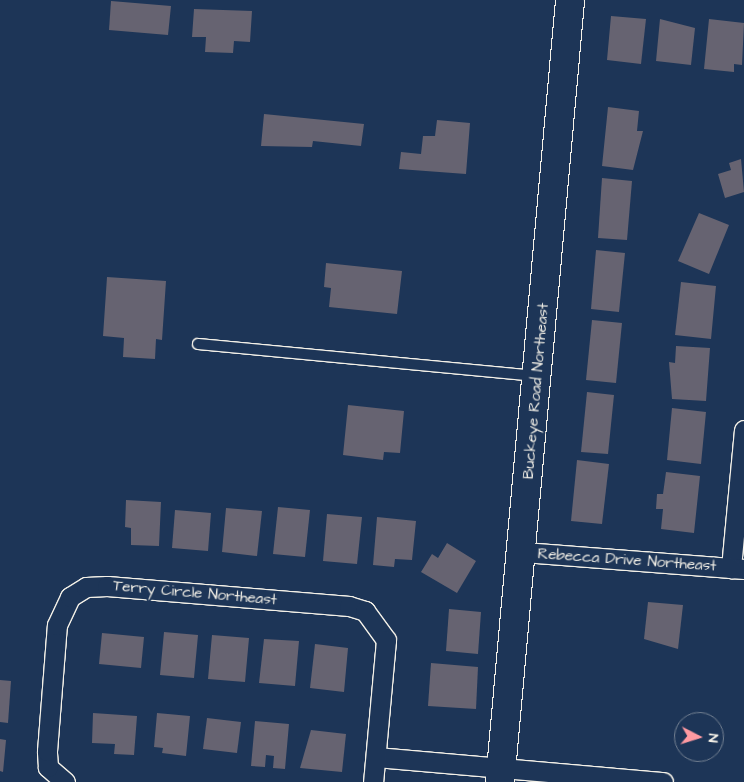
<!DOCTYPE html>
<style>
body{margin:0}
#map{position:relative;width:744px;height:782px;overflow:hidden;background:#1d3557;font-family:"Architects Daughter",sans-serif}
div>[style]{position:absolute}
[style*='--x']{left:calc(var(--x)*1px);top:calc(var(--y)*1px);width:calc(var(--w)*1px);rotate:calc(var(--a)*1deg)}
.building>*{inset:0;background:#666371}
.roads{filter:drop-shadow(1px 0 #f4f1e8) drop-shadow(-1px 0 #f4f1e8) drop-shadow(0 1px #f4f1e8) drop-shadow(0 -1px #f4f1e8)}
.lane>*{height:10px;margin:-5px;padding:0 5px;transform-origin:5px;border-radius:5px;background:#1d3557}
.street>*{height:19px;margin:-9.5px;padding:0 9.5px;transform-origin:9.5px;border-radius:9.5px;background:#1d3557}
.secondary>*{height:28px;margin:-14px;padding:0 14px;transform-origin:14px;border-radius:14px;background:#1d3557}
span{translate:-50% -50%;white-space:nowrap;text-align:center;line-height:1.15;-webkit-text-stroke:4px #1d3557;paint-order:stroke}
.street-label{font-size:15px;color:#f4f1e8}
.north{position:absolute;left:674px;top:712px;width:50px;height:50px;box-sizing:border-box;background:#1d3557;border:1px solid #738091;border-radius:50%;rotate:95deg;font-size:14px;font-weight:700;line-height:20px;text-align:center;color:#f4f1e8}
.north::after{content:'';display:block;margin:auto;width:18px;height:22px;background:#ff9aa2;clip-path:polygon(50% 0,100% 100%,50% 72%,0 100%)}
</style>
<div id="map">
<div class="building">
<div style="clip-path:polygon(111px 1px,171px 6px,168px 35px,109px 30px)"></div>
<div style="clip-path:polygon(194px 9px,252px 11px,250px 42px,234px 41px,233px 53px,205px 52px,206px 37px,192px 37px)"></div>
<div style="clip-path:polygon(611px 16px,646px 19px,641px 64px,607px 60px)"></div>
<div style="clip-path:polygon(660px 19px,695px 28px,691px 65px,656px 61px)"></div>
<div style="clip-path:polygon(709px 19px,744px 23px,742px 65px,734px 64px,734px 72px,704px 69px)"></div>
<div style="clip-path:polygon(608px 107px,639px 111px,637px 131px,643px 131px,633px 170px,602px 166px)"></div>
<div style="clip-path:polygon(264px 114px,364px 124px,361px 146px,313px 141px,312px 147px,261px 146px)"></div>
<div style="clip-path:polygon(437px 120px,470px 123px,466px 174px,399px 169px,401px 152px,421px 154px,423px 136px,435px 136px)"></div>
<div style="clip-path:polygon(741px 159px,744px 192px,725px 198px,718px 174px,731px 170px,729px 163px)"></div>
<div style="clip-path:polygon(602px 178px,632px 181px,627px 240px,598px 238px)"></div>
<div style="clip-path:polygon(699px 213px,729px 225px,709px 274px,678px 261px)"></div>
<div style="clip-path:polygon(596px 250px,625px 253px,619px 312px,591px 309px)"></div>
<div style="clip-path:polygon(326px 263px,402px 271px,397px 314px,329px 307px,331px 288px,324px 287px)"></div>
<div style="clip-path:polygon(107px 277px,166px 281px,162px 340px,156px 339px,155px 359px,123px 357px,124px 338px,103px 336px)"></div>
<div style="clip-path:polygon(681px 282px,716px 286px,711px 339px,675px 335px)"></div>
<div style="clip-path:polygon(592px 320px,622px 323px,616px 383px,586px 380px)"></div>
<div style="clip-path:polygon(676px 346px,710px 348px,706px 401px,672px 399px,669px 362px,675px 363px)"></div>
<div style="clip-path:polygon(587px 392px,614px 395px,608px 454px,581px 452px)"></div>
<div style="clip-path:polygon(348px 405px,404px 411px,400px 453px,384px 452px,383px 460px,343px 455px)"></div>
<div style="clip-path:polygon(672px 408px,706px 412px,701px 464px,667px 460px)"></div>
<div style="clip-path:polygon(577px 460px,609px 464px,602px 524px,571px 521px)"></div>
<div style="clip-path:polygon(666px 472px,700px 476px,694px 533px,661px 529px,663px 509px,656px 509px,657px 494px,663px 494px)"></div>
<div style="clip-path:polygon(126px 500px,161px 502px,159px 546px,131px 545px,131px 528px,125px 527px)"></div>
<div style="clip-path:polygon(278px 507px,310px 510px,305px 557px,273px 554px)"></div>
<div style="clip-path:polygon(226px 508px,262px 511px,257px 556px,222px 552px)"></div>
<div style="clip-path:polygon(175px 510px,211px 513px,208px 551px,172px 548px)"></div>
<div style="clip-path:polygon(327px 514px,362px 517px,357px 564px,323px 561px)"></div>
<div style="clip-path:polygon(377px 517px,416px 521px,412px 560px,395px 559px,394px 567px,373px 565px)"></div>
<div style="clip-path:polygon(447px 543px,476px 561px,457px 593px,421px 572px,432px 554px,438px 558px)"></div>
<div style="clip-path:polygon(648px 602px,683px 605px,678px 649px,644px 639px)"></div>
<div style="clip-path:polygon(449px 609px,481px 612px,478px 654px,446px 651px)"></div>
<div style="clip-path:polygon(164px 632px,198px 635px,194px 678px,160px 675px)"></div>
<div style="clip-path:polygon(102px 633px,144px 637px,141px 668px,99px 664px)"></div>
<div style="clip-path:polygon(212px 635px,249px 638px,245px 682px,208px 679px)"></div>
<div style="clip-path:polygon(264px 639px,299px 641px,295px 686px,259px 683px)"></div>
<div style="clip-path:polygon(315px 644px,348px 648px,344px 692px,310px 688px)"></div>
<div style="clip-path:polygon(431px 663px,478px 667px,476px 709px,428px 706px)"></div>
<div style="clip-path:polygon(0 680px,11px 681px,8px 723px,0 722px)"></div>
<div style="clip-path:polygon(93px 713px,137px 716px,134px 755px,114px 754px,115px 744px,92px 743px)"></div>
<div style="clip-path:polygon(157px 713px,190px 716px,186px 756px,162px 753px,163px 748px,154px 747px)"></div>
<div style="clip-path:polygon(207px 718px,241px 722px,237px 753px,203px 749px)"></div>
<div style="clip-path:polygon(255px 721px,289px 724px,285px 769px,273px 768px,274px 756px,266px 755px,265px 767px,251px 766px)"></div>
<div style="clip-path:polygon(311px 730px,346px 734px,342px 772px,300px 768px)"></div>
<div style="clip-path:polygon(0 739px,6px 740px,3px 772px,0 771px)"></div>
</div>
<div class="roads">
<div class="lane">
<div style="--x:198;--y:344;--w:340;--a:5.4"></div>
</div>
<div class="street">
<div style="--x:744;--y:430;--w:139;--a:95.4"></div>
<div style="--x:731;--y:568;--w:13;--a:4"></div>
<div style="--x:523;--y:552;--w:209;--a:4.4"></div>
<div style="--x:377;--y:757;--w:287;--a:5"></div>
<div style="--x:65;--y:782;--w:23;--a:-139"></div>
<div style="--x:48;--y:767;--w:16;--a:-94"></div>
<div style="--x:47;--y:751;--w:126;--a:-85.5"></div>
<div style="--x:57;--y:625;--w:31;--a:-65"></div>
<div style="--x:70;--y:597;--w:19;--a:-32"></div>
<div style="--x:86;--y:587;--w:21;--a:-3"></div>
<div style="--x:107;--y:586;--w:243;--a:4.7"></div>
<div style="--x:349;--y:606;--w:17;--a:17"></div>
<div style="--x:365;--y:611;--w:36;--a:54"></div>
<div style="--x:386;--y:640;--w:143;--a:95.2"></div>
</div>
<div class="secondary">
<div style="--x:500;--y:782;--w:785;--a:-84.88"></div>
</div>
</div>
<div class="street-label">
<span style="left:536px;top:391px;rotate:-85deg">Buckeye Road Northeast</span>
<span style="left:627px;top:560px;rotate:4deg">Rebecca Drive Northeast</span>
<span style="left:195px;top:593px;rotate:5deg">Terry Circle Northeast</span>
</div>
<div class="north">N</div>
</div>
